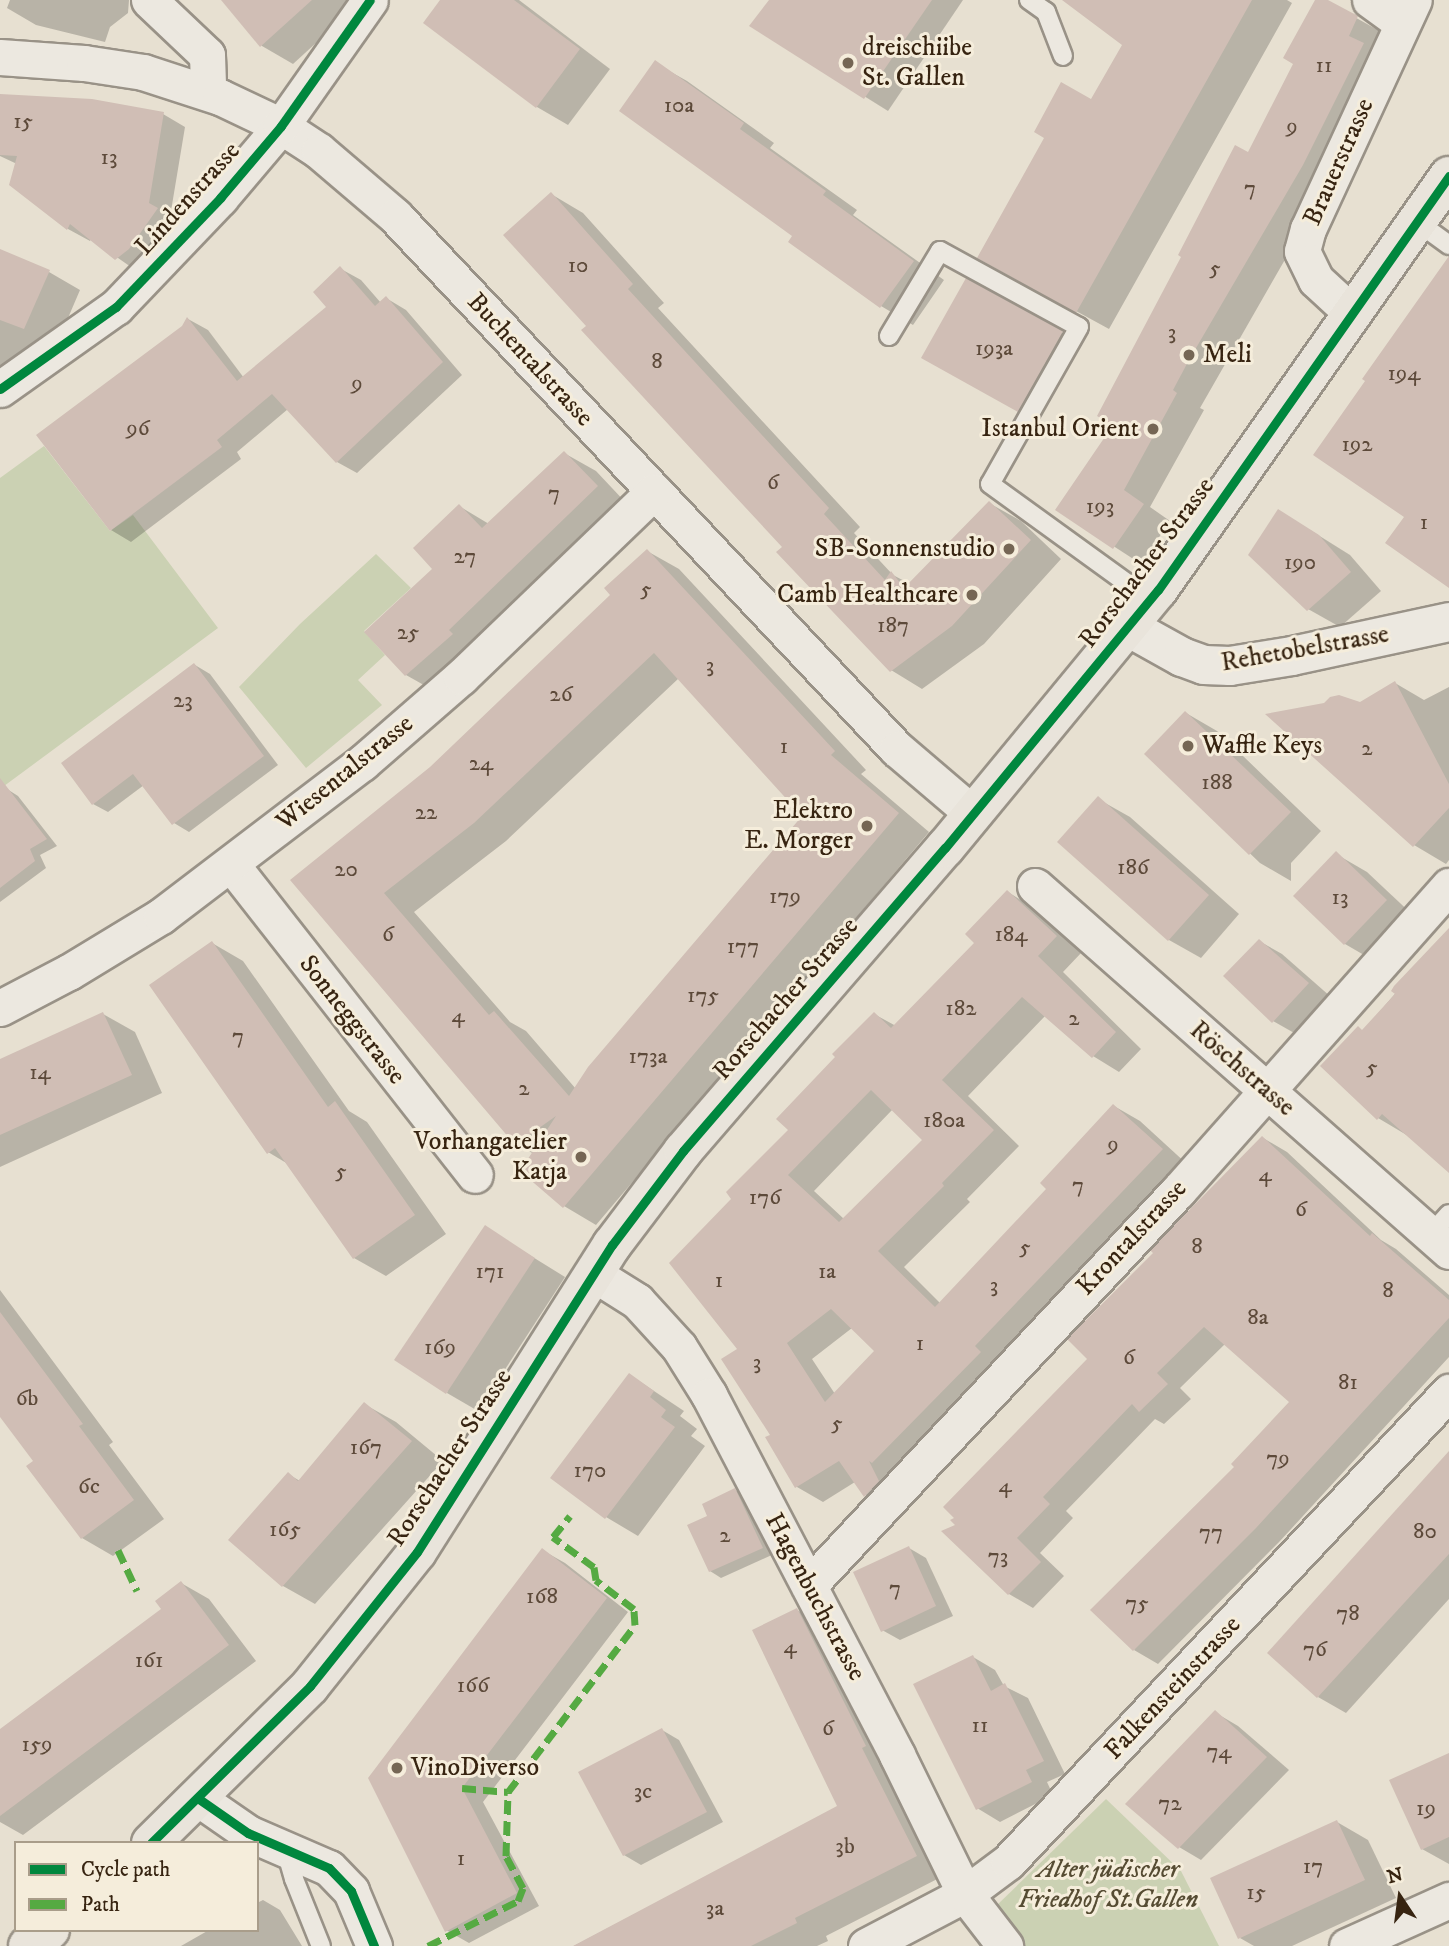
<!DOCTYPE html>
<meta charset="utf-8">
<style>
body{margin:0}
#map{position:relative;width:1449px;height:1946px;overflow:hidden;background:#e7e0d1;font-family:"IM FELL DW Pica",serif}
div>[style]{position:absolute}
[style*='--x']{left:calc(var(--x)*1px);top:calc(var(--y)*1px);width:calc(var(--w)*1px);rotate:calc(var(--a)*1deg)}
.green>*{inset:0;background:#cbd1b3}
.shadow>*{inset:0;background:#0003}
.building>*{inset:0;background:#d0beb5}
.roads{filter:drop-shadow(2px 0 #999287) drop-shadow(-2px 0 #999287) drop-shadow(0 2px #999287) drop-shadow(0 -2px #999287)}
.service>*{height:18px;margin:-9px;padding:0 9px;transform-origin:9px;border-radius:9px;background:#ece8e0}
.minor>*{height:35px;margin:-17.5px;padding:0 17.5px;transform-origin:17.5px;border-radius:17.5px;background:#ece8e0}
.tertiary>*{height:38px;margin:-19px;padding:0 19px;transform-origin:19px;border-radius:19px;background:#ece8e0}
.primary>*{height:38px;margin:-19px;padding:0 19px;transform-origin:19px;border-radius:19px;background:#e9e4db}
.quiet>*{height:7px;margin-top:-3.5px;transform-origin:0;background:repeating-linear-gradient(90deg,#55aa42 0 14px,transparent 0 21px)}
.cycleway>*{height:9px;margin:-4.5px;padding:0 4.5px;transform-origin:4.5px;border-radius:4.5px;background:#00873e}
.dots>*{width:19px;height:19px;translate:-50% -50%;box-sizing:border-box;border:4px solid #f5eddb;border-radius:50%}
span{translate:-50% -50%;white-space:nowrap;text-align:center;line-height:1.15;-webkit-text-stroke:6px #f5eddb;paint-order:stroke}
.number-label{font-size:23px;color:#5d4a3a}
.number-label span{-webkit-text-stroke-width:0}
.poi-label{font-size:26px;color:#372411}
.left{translate:0 -50%;text-align:left}
.right{translate:-100% -50%;text-align:right}
.street-label{font-size:26px;color:#372411}
.park-label{font-size:26px;color:#564c33;font-style:italic}
.legend{position:absolute;left:14px;top:1841px;width:245px;height:91px;box-sizing:border-box;background:#f5eddb;border:2px solid #a99d8a;margin:0;padding:9px 12px;list-style:none;font-size:21px;color:#372411}
.legend li{display:flex;align-items:center;gap:14px;height:35px}
.legend b{width:35px;border:2px solid #a99d8a}
.north{position:absolute;left:1365px;top:1862px;width:70px;height:70px;-webkit-text-stroke:5px #f5eddb;paint-order:stroke;rotate:347deg;font-size:19px;font-weight:700;line-height:28px;text-align:center;color:#372411}
.north::after{content:'';display:block;margin:auto;width:24px;height:32px;background:#372411;clip-path:polygon(50% 0,100% 100%,50% 72%,0 100%)}
</style>
<div id="map">
<div class="green">
<div style="clip-path:polygon(44px 446px,110px 531px,133px 515px,218px 628px,0 789px,0 478px)"></div>
<div style="clip-path:polygon(376px 554px,411px 588px,364px 631px,385px 655px,358px 680px,382px 705px,306px 768px,239px 687px,300px 624px)"></div>
<div style="clip-path:polygon(1106px 1799px,1181px 1871px,1219px 1946px,1020px 1946px,993px 1909px)"></div>
</div>
<div class="shadow">
<div style="clip-path:polygon(10px 0,129px 0,128px 13px,110px 27px,105px 42px,36px 25px,7px 8px)"></div>
<div style="clip-path:polygon(223px 0,354px 0,339px 22px,293px 64px,262px 46px)"></div>
<div style="clip-path:polygon(442px 0,519px 0,610px 69px,568px 125px,537px 107px)"></div>
<div style="clip-path:polygon(770px 0,963px 0,888px 111px,752px 26px)"></div>
<div style="clip-path:polygon(1065px 0,1287px 0,1292px 3px,1109px 329px,1010px 275px,1092px 101px,1124px 44px)"></div>
<div style="clip-path:polygon(1317px 0,1324px 0,1385px 34px,1330px 181px,1200px 408px,1204px 410px,1150px 507px,1170px 521px,1141px 564px,1058px 510px,1116px 425px,1296px 63px)"></div>
<div style="clip-path:polygon(655px 63px,687px 81px,774px 143px,770px 148px,857px 210px,853px 215px,944px 280px,913px 325px,881px 306px,790px 241px,795px 235px)"></div>
<div style="clip-path:polygon(0 96px,163px 114px,185px 127px,170px 217px,179px 222px,138px 272px,91px 239px,90px 241px,68px 229px,11px 184px,17px 164px,0 156px)"></div>
<div style="clip-path:polygon(551px 194px,583px 213px,664px 303px,658px 308px,860px 527px,854px 533px,893px 575px,910px 584px,989px 503px,1021px 521px,1061px 559px,984px 644px,922px 689px,891px 670px,589px 326px)"></div>
<div style="clip-path:polygon(0 251px,49px 272px,80px 290px,56px 346px,38px 339px,26px 365px,0 383px)"></div>
<div style="clip-path:polygon(341px 269px,361px 280px,381px 303px,386px 298px,406px 310px,462px 375px,357px 473px,337px 462px,288px 409px,237px 452px,241px 459px,131px 542px,111px 530px,188px 319px,208px 330px,244px 378px,328px 307px)"></div>
<div style="clip-path:polygon(966px 280px,1080px 343px,1036px 420px,923px 357px)"></div>
<div style="clip-path:polygon(564px 453px,596px 471px,628px 505px,438px 693px,406px 675px,367px 632px,435px 569px,459px 506px,489px 524px)"></div>
<div style="clip-path:polygon(1310px 530px,1350px 555px,1381px 591px,1340px 627px,1308px 609px)"></div>
<div style="clip-path:polygon(evenodd,647px 551px,679px 569px,866px 770px,861px 774px,929px 832px,596px 1225px,564px 1206px,523px 1171px,534px 1154px,516px 1144px,292px 880px,432px 768px,613px 595px,647px 551px,679px 678px,804px 816px,576px 1089px,526px 1031px,510px 1022px,414px 912px,506px 841px,679px 678px)"></div>
<div style="clip-path:polygon(195px 665px,210px 674px,278px 765px,189px 832px,174px 823px,144px 785px,108px 812px,93px 804px)"></div>
<div style="clip-path:polygon(1395px 683px,1424px 700px,1449px 687px,1449px 860px,1446px 864px,1414px 845px,1325px 705px,1360px 703px)"></div>
<div style="clip-path:polygon(1186px 713px,1217px 731px,1321px 831px,1291px 863px,1291px 881px,1260px 863px,1146px 754px)"></div>
<div style="clip-path:polygon(7px 789px,18px 796px,57px 846px,40px 855px,46px 868px,0 902px,0 794px)"></div>
<div style="clip-path:polygon(1098px 799px,1130px 817px,1239px 914px,1201px 958px,1169px 940px,1059px 842px)"></div>
<div style="clip-path:polygon(1336px 854px,1367px 872px,1417px 919px,1376px 962px,1345px 944px)"></div>
<div style="clip-path:polygon(evenodd,1008px 892px,1034px 908px,1082px 952px,1063px 972px,1141px 1049px,1119px 1072px,1093px 1056px,1046px 1015px,968px 1096px,1019px 1146px,967px 1199px,970px 1202px,904px 1267px,941px 1304px,1048px 1189px,1114px 1106px,1140px 1121px,1188px 1165px,892px 1511px,865px 1495px,855px 1482px,823px 1502px,797px 1487px,773px 1435px,739px 1349px,734px 1199px,791px 1130px,837px 1057px,874px 1014px,896px 1026px,976px 943px,1008px 892px,893px 1109px,924px 1140px,844px 1219px,814px 1191px,893px 1109px,1008px 892px,852px 1328px,876px 1351px,835px 1394px,812px 1359px,852px 1328px)"></div>
<div style="clip-path:polygon(1449px 931px,1449px 1171px,1410px 1137px,1378px 1118px,1363px 1031px)"></div>
<div style="clip-path:polygon(1259px 941px,1282px 954px,1331px 997px,1296px 1034px,1273px 1021px)"></div>
<div style="clip-path:polygon(212px 943px,243px 961px,349px 1111px,367px 1122px,446px 1234px,386px 1276px,354px 1258px,288px 1164px,268px 1152px)"></div>
<div style="clip-path:polygon(103px 1014px,135px 1032px,162px 1093px,0 1167px,0 1061px)"></div>
<div style="clip-path:polygon(1263px 1138px,1287px 1152px,1381px 1240px,1396px 1249px,1449px 1295px,1449px 1357px,1280px 1541px,1158px 1664px,1134px 1650px,1237px 1467px,1291px 1402px,1225px 1344px,1180px 1388px,1191px 1399px,1164px 1424px,1155px 1419px,1066px 1511px,1073px 1518px,1040px 1553px,1064px 1576px,1033px 1608px,1009px 1594px,958px 1525px,1089px 1359px,1155px 1253px)"></div>
<div style="clip-path:polygon(486px 1228px,565px 1277px,478px 1411px,447px 1393px)"></div>
<div style="clip-path:polygon(0 1290px,113px 1442px,109px 1445px,164px 1519px,113px 1556px,82px 1538px,35px 1461px,0 1414px)"></div>
<div style="clip-path:polygon(630px 1375px,684px 1411px,680px 1416px,697px 1429px,691px 1436px,705px 1446px,638px 1536px,606px 1517px,553px 1478px)"></div>
<div style="clip-path:polygon(364px 1404px,396px 1422px,443px 1461px,315px 1604px,283px 1586px,288px 1474px,300px 1481px)"></div>
<div style="clip-path:polygon(1449px 1453px,1449px 1599px,1346px 1713px,1318px 1697px)"></div>
<div style="clip-path:polygon(735px 1490px,746px 1496px,774px 1554px,721px 1578px,710px 1571px,710px 1517px)"></div>
<div style="clip-path:polygon(909px 1548px,926px 1558px,953px 1616px,900px 1640px,882px 1630px)"></div>
<div style="clip-path:polygon(542px 1550px,565px 1563px,628px 1612px,483px 1802px,539px 1906px,469px 1943px,446px 1930px,370px 1778px)"></div>
<div style="clip-path:polygon(181px 1583px,209px 1599px,256px 1661px,23px 1835px,0 1822px,0 1731px,164px 1610px)"></div>
<div style="clip-path:polygon(797px 1610px,829px 1628px,947px 1874px,826px 1936px,828px 1941px,817px 1946px,574px 1946px,839px 1807px)"></div>
<div style="clip-path:polygon(973px 1657px,995px 1670px,1004px 1686px,1028px 1698px,1065px 1774px,1047px 1782px,1053px 1795px,1000px 1822px,977px 1808px)"></div>
<div style="clip-path:polygon(1216px 1713px,1238px 1726px,1289px 1770px,1201px 1860px,1179px 1847px)"></div>
<div style="clip-path:polygon(662px 1730px,679px 1740px,723px 1822px,641px 1865px,624px 1855px)"></div>
<div style="clip-path:polygon(1449px 1755px,1449px 1864px,1422px 1849px)"></div>
<div style="clip-path:polygon(1337px 1822px,1368px 1840px,1396px 1898px,1292px 1946px,1254px 1946px,1240px 1938px)"></div>
<div style="clip-path:polygon(263px 1900px,280px 1910px,302px 1946px,181px 1946px,209px 1930px,257px 1930px,257px 1903px)"></div>
</div>
<div class="building">
<div style="clip-path:polygon(221px 0,312px 0,260px 47px)"></div>
<div style="clip-path:polygon(440px 0,514px 0,580px 49px,536px 108px,423px 23px)"></div>
<div style="clip-path:polygon(769px 0,932px 0,864px 99px,749px 26px)"></div>
<div style="clip-path:polygon(1062px 0,1252px 0,1076px 313px,977px 258px,1044px 138px,1034px 132px,1061px 82px,1091px 99px,1122px 45px)"></div>
<div style="clip-path:polygon(1315px 0,1328px 0,1358px 16px,1349px 36px,1364px 43px,1303px 165px,1189px 360px,1173px 390px,1177px 393px,1124px 490px,1144px 504px,1113px 549px,1055px 510px,1113px 425px,1097px 416px,1181px 257px,1178px 255px,1235px 145px,1248px 152px,1293px 64px,1283px 58px)"></div>
<div style="clip-path:polygon(655px 60px,744px 123px,740px 129px,826px 191px,823px 195px,914px 261px,880px 308px,788px 242px,792px 236px,619px 111px)"></div>
<div style="clip-path:polygon(0 94px,92px 99px,164px 112px,149px 203px,158px 208px,129px 249px,115px 260px,70px 224px,67px 230px,9px 185px,17px 156px,0 155px)"></div>
<div style="clip-path:polygon(551px 192px,633px 284px,628px 289px,829px 508px,824px 514px,885px 580px,891px 571px,904px 588px,989px 501px,1031px 540px,952px 626px,890px 672px,776px 552px,782px 547px,581px 330px,586px 326px,503px 235px)"></div>
<div style="clip-path:polygon(0 249px,50px 270px,24px 329px,0 320px)"></div>
<div style="clip-path:polygon(1449px 256px,1449px 588px,1385px 543px,1404px 517px,1313px 455px,1365px 381px,1362px 379px)"></div>
<div style="clip-path:polygon(340px 266px,375px 306px,386px 296px,443px 362px,336px 463px,272px 394px,217px 440px,222px 447px,110px 531px,36px 435px,182px 326px,187px 317px,237px 381px,326px 307px,313px 292px)"></div>
<div style="clip-path:polygon(966px 278px,1063px 331px,1018px 412px,921px 358px)"></div>
<div style="clip-path:polygon(564px 451px,598px 486px,449px 630px,453px 634px,405px 676px,364px 632px,432px 569px,413px 548px,459px 504px,482px 528px)"></div>
<div style="clip-path:polygon(1278px 509px,1319px 535px,1351px 572px,1307px 611px,1248px 555px)"></div>
<div style="clip-path:polygon(evenodd,647px 549px,835px 751px,831px 755px,899px 813px,563px 1208px,520px 1171px,556px 1116px,515px 1145px,290px 880px,430px 767px,610px 595px,604px 588px,647px 549px,654px 653px,802px 816px,588px 1067px,569px 1096px,494px 1011px,489px 1015px,384px 893px,474px 823px,654px 653px)"></div>
<div style="clip-path:polygon(194px 663px,264px 756px,172px 825px,133px 774px,92px 805px,61px 763px)"></div>
<div style="clip-path:polygon(1395px 681px,1449px 784px,1449px 808px,1413px 847px,1265px 714px,1324px 703px,1330px 697px,1339px 695px,1360px 702px)"></div>
<div style="clip-path:polygon(1185px 711px,1291px 812px,1249px 855px,1144px 754px)"></div>
<div style="clip-path:polygon(0 778px,47px 839px,30px 849px,35px 861px,0 888px)"></div>
<div style="clip-path:polygon(1098px 796px,1209px 895px,1168px 941px,1057px 842px)"></div>
<div style="clip-path:polygon(1336px 851px,1387px 900px,1344px 945px,1293px 896px)"></div>
<div style="clip-path:polygon(evenodd,1007px 890px,1057px 936px,1038px 956px,1116px 1032px,1092px 1058px,1022px 997px,942px 1080px,994px 1130px,942px 1183px,944px 1186px,878px 1251px,935px 1307px,1046px 1189px,1040px 1183px,1113px 1104px,1163px 1149px,975px 1346px,981px 1352px,872px 1463px,869px 1461px,879px 1481px,864px 1497px,839px 1461px,795px 1488px,765px 1437px,770px 1435px,721px 1359px,737px 1349px,669px 1263px,731px 1199px,726px 1192px,788px 1130px,776px 1119px,835px 1057px,832px 1054px,874px 1012px,891px 1028px,974px 943px,965px 934px,1007px 890px,871px 1090px,922px 1140px,839px 1222px,788px 1175px,871px 1090px,1007px 890px,831px 1309px,874px 1351px,825px 1402px,787px 1343px,831px 1309px)"></div>
<div style="clip-path:polygon(1449px 928px,1449px 1173px,1382px 1114px,1377px 1120px,1320px 1066px,1358px 1026px,1362px 1030px,1395px 994px,1391px 991px,1394px 986px)"></div>
<div style="clip-path:polygon(1259px 939px,1309px 983px,1272px 1023px,1223px 976px)"></div>
<div style="clip-path:polygon(212px 941px,328px 1107px,335px 1101px,415px 1215px,353px 1259px,275px 1148px,267px 1154px,149px 985px)"></div>
<div style="clip-path:polygon(103px 1012px,132px 1075px,0 1135px,0 1059px)"></div>
<div style="clip-path:polygon(1262px 1136px,1370px 1236px,1372px 1233px,1449px 1300px,1449px 1318px,1256px 1528px,1133px 1651px,1090px 1610px,1234px 1467px,1231px 1464px,1289px 1402px,1204px 1327px,1157px 1373px,1168px 1384px,1139px 1412px,1132px 1404px,1043px 1497px,1050px 1504px,1017px 1538px,1041px 1562px,1008px 1595px,941px 1531px,955px 1525px,950px 1520px,954px 1518px,943px 1507px,1087px 1359px,1067px 1339px,1153px 1253px,1150px 1250px)"></div>
<div style="clip-path:polygon(485px 1225px,535px 1258px,446px 1394px,394px 1360px)"></div>
<div style="clip-path:polygon(0 1312px,83px 1424px,79px 1426px,134px 1500px,81px 1539px,26px 1466px,33px 1461px,0 1417px)"></div>
<div style="clip-path:polygon(629px 1373px,654px 1391px,650px 1397px,666px 1410px,661px 1417px,675px 1427px,605px 1519px,550px 1478px)"></div>
<div style="clip-path:polygon(364px 1402px,412px 1441px,282px 1587px,228px 1540px,288px 1472px,298px 1481px)"></div>
<div style="clip-path:polygon(1449px 1451px,1449px 1554px,1317px 1698px,1267px 1653px)"></div>
<div style="clip-path:polygon(735px 1488px,763px 1548px,709px 1572px,687px 1525px,707px 1516px,702px 1504px)"></div>
<div style="clip-path:polygon(909px 1546px,936px 1606px,881px 1632px,853px 1572px)"></div>
<div style="clip-path:polygon(542px 1548px,607px 1598px,462px 1788px,517px 1893px,445px 1932px,368px 1778px)"></div>
<div style="clip-path:polygon(181px 1581px,229px 1645px,0 1816px,0 1729px,161px 1609px,155px 1601px)"></div>
<div style="clip-path:polygon(797px 1608px,866px 1746px,862px 1748px,917px 1856px,795px 1918px,797px 1923px,751px 1946px,573px 1946px,837px 1806px,752px 1630px)"></div>
<div style="clip-path:polygon(973px 1655px,991px 1691px,1005px 1683px,1044px 1761px,1026px 1770px,1032px 1782px,976px 1810px,913px 1684px)"></div>
<div style="clip-path:polygon(1215px 1710px,1267px 1757px,1178px 1849px,1125px 1804px)"></div>
<div style="clip-path:polygon(662px 1728px,707px 1812px,623px 1856px,578px 1772px)"></div>
<div style="clip-path:polygon(1449px 1753px,1449px 1837px,1421px 1850px,1389px 1780px)"></div>
<div style="clip-path:polygon(1337px 1820px,1365px 1880px,1238px 1939px,1210px 1878px)"></div>
</div>
<div class="roads">
<div class="service">
<div style="--x:1029;--y:0;--w:21;--a:35"></div>
<div style="--x:1046;--y:12;--w:47;--a:68.9"></div>
<div style="--x:1416;--y:221;--w:41;--a:36"></div>
<div style="--x:889;--y:336;--w:99;--a:-59"></div>
<div style="--x:940;--y:251;--w:158;--a:28.7"></div>
<div style="--x:1079;--y:327;--w:180;--a:119.5"></div>
<div style="--x:990;--y:484;--w:198;--a:35.9"></div>
<div style="--x:1430;--y:1235;--w:28;--a:-48"></div>
<div style="--x:286;--y:1851;--w:29;--a:74"></div>
<div style="--x:294;--y:1879;--w:72;--a:68.1"></div>
</div>
<div class="minor">
<div style="--x:149;--y:0;--w:80;--a:43.5"></div>
<div style="--x:207;--y:55;--w:37;--a:88"></div>
<div style="--x:1370;--y:0;--w:39;--a:36"></div>
<div style="--x:0;--y:57;--w:84;--a:4.1"></div>
<div style="--x:84;--y:63;--w:60;--a:8.7"></div>
<div style="--x:143;--y:72;--w:81;--a:18"></div>
<div style="--x:220;--y:97;--w:68;--a:25.4"></div>
<div style="--x:281;--y:126;--w:45;--a:33.3"></div>
<div style="--x:319;--y:151;--w:100;--a:40.5"></div>
<div style="--x:395;--y:216;--w:732;--a:46.72"></div>
<div style="--x:897;--y:749;--w:100;--a:40.5"></div>
<div style="--x:1353;--y:314;--w:50;--a:-137.4"></div>
<div style="--x:1316;--y:280;--w:32;--a:-116"></div>
<div style="--x:1302;--y:251;--w:23;--a:-75"></div>
<div style="--x:1308;--y:229;--w:252;--a:-65.2"></div>
<div style="--x:0;--y:389;--w:142;--a:-35.3"></div>
<div style="--x:116;--y:307;--w:151;--a:-46.3"></div>
<div style="--x:220;--y:198;--w:94;--a:-49.7"></div>
<div style="--x:281;--y:126;--w:154;--a:-54.8"></div>
<div style="--x:231;--y:864;--w:395;--a:51.9"></div>
<div style="--x:1035;--y:886;--w:552;--a:41.4"></div>
<div style="--x:0;--y:1008;--w:78;--a:-27.6"></div>
<div style="--x:69;--y:972;--w:108;--a:-31.3"></div>
<div style="--x:161;--y:916;--w:253;--a:-37.3"></div>
<div style="--x:362;--y:763;--w:131;--a:-41"></div>
<div style="--x:461;--y:677;--w:268;--a:-43.9"></div>
<div style="--x:594;--y:1274;--w:51;--a:32.1"></div>
<div style="--x:637;--y:1301;--w:62;--a:47.6"></div>
<div style="--x:679;--y:1347;--w:57;--a:58"></div>
<div style="--x:709;--y:1395;--w:406;--a:62.4"></div>
<div style="--x:897;--y:1755;--w:155;--a:63.9"></div>
<div style="--x:965;--y:1894;--w:66;--a:52.4"></div>
<div style="--x:809;--y:1585;--w:540;--a:-46.88"></div>
<div style="--x:1178;--y:1191;--w:408;--a:-48.4"></div>
<div style="--x:199;--y:1799;--w:60;--a:34.8"></div>
<div style="--x:248;--y:1833;--w:88;--a:23.4"></div>
<div style="--x:329;--y:1868;--w:32;--a:46"></div>
<div style="--x:351;--y:1891;--w:60;--a:67.3"></div>
<div style="--x:866;--y:1946;--w:112;--a:-27.7"></div>
<div style="--x:965;--y:1894;--w:54;--a:-36.7"></div>
<div style="--x:1008;--y:1862;--w:645;--a:-46.82"></div>
<div style="--x:1347;--y:1946;--w:112;--a:-24.3"></div>
</div>
<div class="tertiary">
<div style="--x:1128;--y:627;--w:62;--a:29.1"></div>
<div style="--x:1182;--y:657;--w:23;--a:20"></div>
<div style="--x:1204;--y:665;--w:26;--a:2"></div>
<div style="--x:1230;--y:666;--w:63;--a:-9.2"></div>
<div style="--x:1292;--y:656;--w:161;--a:-12.2"></div>
</div>
<div class="primary">
<div style="--x:151;--y:1843;--w:223;--a:-44.6"></div>
<div style="--x:310;--y:1686;--w:171;--a:-51.4"></div>
<div style="--x:417;--y:1552;--w:364;--a:-57.6"></div>
<div style="--x:612;--y:1245;--w:118;--a:-52.9"></div>
<div style="--x:683;--y:1151;--w:401;--a:-49.2"></div>
<div style="--x:945;--y:848;--w:335;--a:-50.5"></div>
<div style="--x:1158;--y:590;--w:506;--a:-54.9"></div>
<div style="--x:28;--y:1946;--w:27;--a:-36"></div>
</div>
</div>
<div class="quiet">
<div style="--x:118;--y:1550;--w:45;--a:65.1"></div>
<div style="--x:462;--y:1788;--w:46;--a:5"></div>
<div style="--x:428;--y:1946;--w:101;--a:-26.6"></div>
<div style="--x:518;--y:1901;--w:14;--a:-69"></div>
<div style="--x:523;--y:1888;--w:36;--a:-118"></div>
<div style="--x:506;--y:1856;--w:64;--a:-88.2"></div>
<div style="--x:508;--y:1792;--w:210;--a:-52.7"></div>
<div style="--x:635;--y:1625;--w:16;--a:-94"></div>
<div style="--x:634;--y:1609;--w:48;--a:-142.7"></div>
<div style="--x:596;--y:1580;--w:13;--a:-99"></div>
<div style="--x:594;--y:1567;--w:51;--a:-143.8"></div>
<div style="--x:553;--y:1537;--w:27;--a:-51"></div>
</div>
<div class="cycleway">
<div style="--x:0;--y:389;--w:142;--a:-35.3"></div>
<div style="--x:116;--y:307;--w:151;--a:-46.3"></div>
<div style="--x:220;--y:198;--w:94;--a:-49.7"></div>
<div style="--x:281;--y:126;--w:154;--a:-54.8"></div>
<div style="--x:199;--y:1799;--w:60;--a:34.8"></div>
<div style="--x:248;--y:1833;--w:88;--a:23.4"></div>
<div style="--x:329;--y:1868;--w:32;--a:46"></div>
<div style="--x:351;--y:1891;--w:60;--a:67.3"></div>
<div style="--x:151;--y:1843;--w:223;--a:-44.6"></div>
<div style="--x:310;--y:1686;--w:171;--a:-51.4"></div>
<div style="--x:417;--y:1552;--w:364;--a:-57.6"></div>
<div style="--x:612;--y:1245;--w:118;--a:-52.9"></div>
<div style="--x:683;--y:1151;--w:401;--a:-49.2"></div>
<div style="--x:945;--y:848;--w:335;--a:-50.5"></div>
<div style="--x:1158;--y:590;--w:506;--a:-54.9"></div>
</div>
<div class="dots">
<div style="left:848px;top:63px;background:#756654"></div>
<div style="left:1189px;top:355px;background:#756654"></div>
<div style="left:1153px;top:429px;background:#756654"></div>
<div style="left:1009px;top:549px;background:#756654"></div>
<div style="left:972px;top:595px;background:#756654"></div>
<div style="left:1188px;top:746px;background:#756654"></div>
<div style="left:867px;top:826px;background:#756654"></div>
<div style="left:581px;top:1157px;background:#756654"></div>
<div style="left:397px;top:1768px;background:#756654"></div>
</div>
<div class="number-label">
<span style="left:1324px;top:66px">11</span>
<span style="left:679px;top:106px">10a</span>
<span style="left:23px;top:122px">15</span>
<span style="left:1292px;top:127px">9</span>
<span style="left:109px;top:158px">13</span>
<span style="left:1250px;top:189px">7</span>
<span style="left:578px;top:266px">10</span>
<span style="left:1215px;top:269px">5</span>
<span style="left:1172px;top:333px">3</span>
<span style="left:994px;top:349px">193a</span>
<span style="left:657px;top:362px">8</span>
<span style="left:1404px;top:374px">194</span>
<span style="left:357px;top:384px">9</span>
<span style="left:138px;top:429px">96</span>
<span style="left:1357px;top:445px">192</span>
<span style="left:773px;top:483px">6</span>
<span style="left:554px;top:494px">7</span>
<span style="left:1100px;top:507px">193</span>
<span style="left:1424px;top:523px">1</span>
<span style="left:465px;top:557px">27</span>
<span style="left:1300px;top:563px">190</span>
<span style="left:646px;top:590px">5</span>
<span style="left:893px;top:626px">187</span>
<span style="left:408px;top:633px">25</span>
<span style="left:710px;top:666px">3</span>
<span style="left:561px;top:695px">26</span>
<span style="left:183px;top:701px">23</span>
<span style="left:784px;top:747px">1</span>
<span style="left:1367px;top:749px">2</span>
<span style="left:481px;top:764px">24</span>
<span style="left:1217px;top:783px">188</span>
<span style="left:426px;top:813px">22</span>
<span style="left:1133px;top:868px">186</span>
<span style="left:346px;top:870px">20</span>
<span style="left:785px;top:897px">179</span>
<span style="left:1340px;top:898px">13</span>
<span style="left:388px;top:935px">6</span>
<span style="left:1011px;top:935px">184</span>
<span style="left:743px;top:947px">177</span>
<span style="left:703px;top:996px">175</span>
<span style="left:961px;top:1009px">182</span>
<span style="left:458px;top:1016px">4</span>
<span style="left:1074px;top:1019px">2</span>
<span style="left:238px;top:1037px">7</span>
<span style="left:648px;top:1057px">173a</span>
<span style="left:1372px;top:1068px">5</span>
<span style="left:40px;top:1073px">14</span>
<span style="left:524px;top:1089px">2</span>
<span style="left:944px;top:1121px">180a</span>
<span style="left:1113px;top:1145px">9</span>
<span style="left:341px;top:1172px">5</span>
<span style="left:1265px;top:1175px">4</span>
<span style="left:1078px;top:1186px">7</span>
<span style="left:765px;top:1198px">176</span>
<span style="left:1301px;top:1210px">6</span>
<span style="left:1197px;top:1247px">8</span>
<span style="left:1025px;top:1248px">5</span>
<span style="left:490px;top:1272px">171</span>
<span style="left:827px;top:1272px">1a</span>
<span style="left:719px;top:1281px">1</span>
<span style="left:994px;top:1286px">3</span>
<span style="left:1388px;top:1291px">8</span>
<span style="left:1258px;top:1318px">8a</span>
<span style="left:920px;top:1344px">1</span>
<span style="left:440px;top:1348px">169</span>
<span style="left:1129px;top:1358px">6</span>
<span style="left:757px;top:1363px">3</span>
<span style="left:1348px;top:1383px">81</span>
<span style="left:27px;top:1399px">6b</span>
<span style="left:837px;top:1424px">5</span>
<span style="left:366px;top:1448px">167</span>
<span style="left:1278px;top:1459px">79</span>
<span style="left:590px;top:1471px">170</span>
<span style="left:1005px;top:1486px">4</span>
<span style="left:89px;top:1487px">6c</span>
<span style="left:285px;top:1530px">165</span>
<span style="left:1425px;top:1532px">80</span>
<span style="left:1211px;top:1533px">77</span>
<span style="left:725px;top:1536px">2</span>
<span style="left:998px;top:1557px">73</span>
<span style="left:895px;top:1589px">7</span>
<span style="left:542px;top:1597px">168</span>
<span style="left:1137px;top:1604px">75</span>
<span style="left:1348px;top:1614px">78</span>
<span style="left:790px;top:1647px">4</span>
<span style="left:1315px;top:1650px">76</span>
<span style="left:149px;top:1661px">161</span>
<span style="left:473px;top:1686px">166</span>
<span style="left:980px;top:1726px">11</span>
<span style="left:828px;top:1729px">6</span>
<span style="left:37px;top:1745px">159</span>
<span style="left:1219px;top:1752px">74</span>
<span style="left:643px;top:1792px">3c</span>
<span style="left:1170px;top:1804px">72</span>
<span style="left:1426px;top:1809px">19</span>
<span style="left:845px;top:1847px">3b</span>
<span style="left:461px;top:1859px">1</span>
<span style="left:1313px;top:1867px">17</span>
<span style="left:1256px;top:1893px">15</span>
<span style="left:715px;top:1909px">3a</span>
</div>
<div class="poi-label">
<span class="left" style="left:862px;top:63px">dreischiibe<br>St. Gallen</span>
<span class="left" style="left:1203px;top:355px">Meli</span>
<span class="right" style="left:1139px;top:429px">Istanbul Orient</span>
<span class="right" style="left:995px;top:549px">SB-Sonnenstudio</span>
<span class="right" style="left:958px;top:595px">Camb Healthcare</span>
<span class="left" style="left:1202px;top:746px">Waffle Keys</span>
<span class="right" style="left:853px;top:826px">Elektro<br>E. Morger</span>
<span class="right" style="left:567px;top:1157px">Vorhangatelier<br>Katja</span>
<span class="left" style="left:411px;top:1768px">VinoDiverso</span>
</div>
<div class="street-label">
<span style="left:1339px;top:162px;rotate:-66deg">Brauerstrasse</span>
<span style="left:188px;top:199px;rotate:-48deg">Lindenstrasse</span>
<span style="left:530px;top:360px;rotate:47deg">Buchentalstrasse</span>
<span style="left:1147px;top:563px;rotate:-53deg">Rorschacher Strasse</span>
<span style="left:1305px;top:649px;rotate:-10deg">Rehetobelstrasse</span>
<span style="left:345px;top:773px;rotate:-39deg">Wiesentalstrasse</span>
<span style="left:786px;top:999px;rotate:-49deg">Rorschacher Strasse</span>
<span style="left:352px;top:1020px;rotate:52deg">Sonneggstrasse</span>
<span style="left:1242px;top:1069px;rotate:41deg">Röschstrasse</span>
<span style="left:1132px;top:1238px;rotate:-47deg">Krontalstrasse</span>
<span style="left:450px;top:1458px;rotate:-57deg">Rorschacher Strasse</span>
<span style="left:815px;top:1597px;rotate:62deg">Hagenbuchstrasse</span>
<span style="left:1173px;top:1688px;rotate:-47deg">Falkensteinstrasse</span>
</div>
<div class="park-label">
<span style="left:1108px;top:1885px">Alter jüdischer<br>Friedhof St.Gallen</span>
</div>
<ul class="legend">
<li><b style="height:9px;background:#00873e"></b>Cycle path</li>
<li><b style="height:9px;background:#55aa42"></b>Path</li>
</ul>
<div class="north">N</div>
</div>
